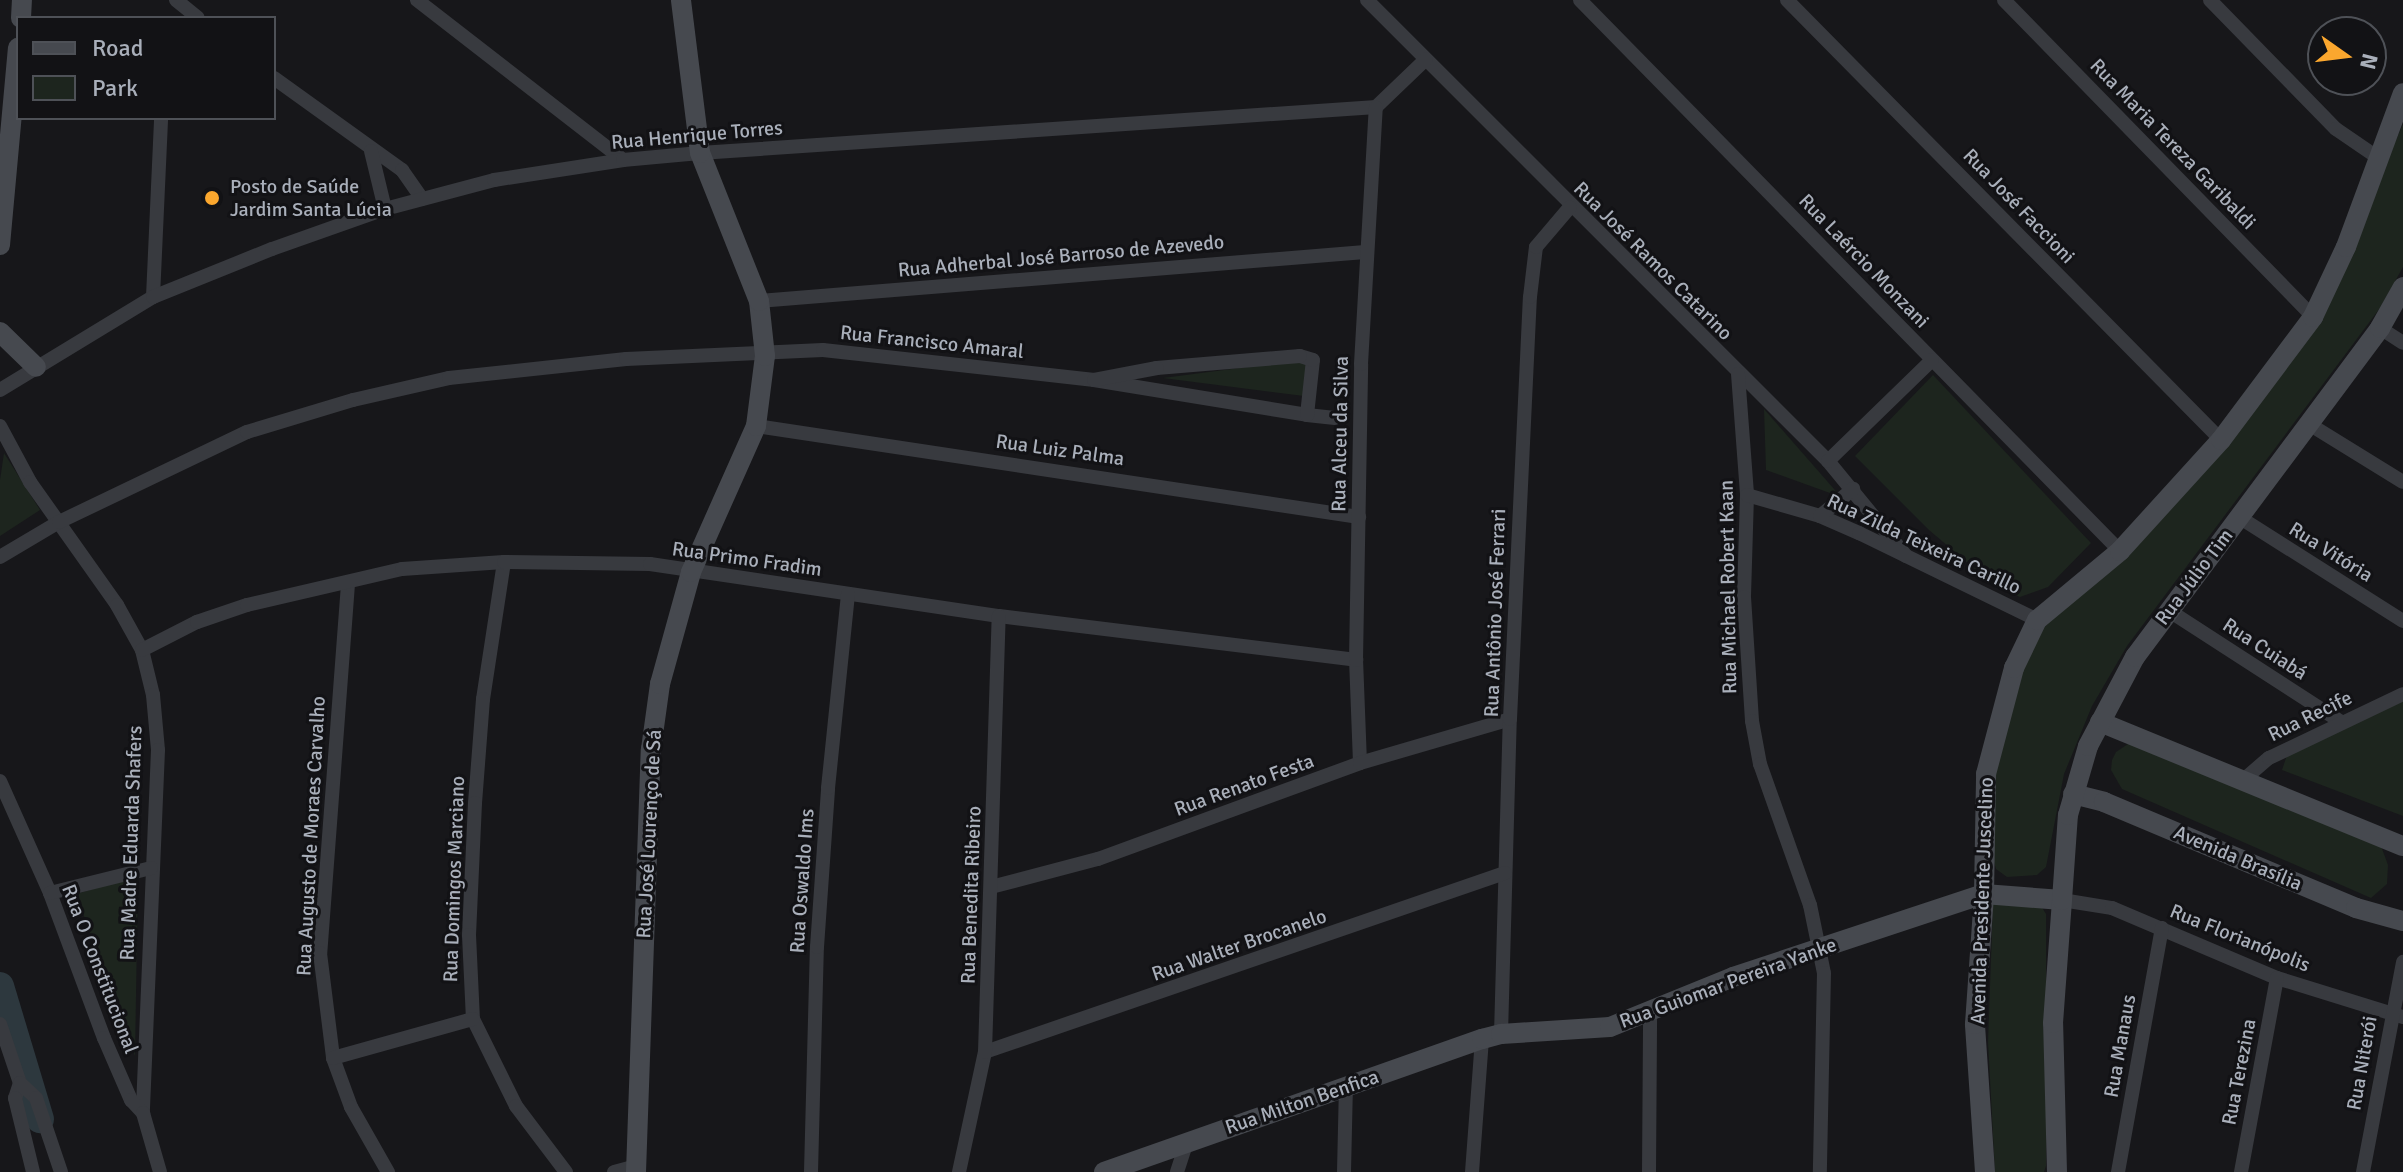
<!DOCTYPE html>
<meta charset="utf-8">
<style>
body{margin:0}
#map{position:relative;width:2403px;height:1172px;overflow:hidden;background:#17171a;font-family:Signika,sans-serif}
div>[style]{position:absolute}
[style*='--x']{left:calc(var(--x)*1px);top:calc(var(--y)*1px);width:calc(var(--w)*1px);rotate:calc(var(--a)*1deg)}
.green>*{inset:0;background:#1d251e}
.river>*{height:28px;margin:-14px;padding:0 14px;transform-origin:14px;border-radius:14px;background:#2d383e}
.street>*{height:14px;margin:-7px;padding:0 7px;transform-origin:7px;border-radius:7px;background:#383a3f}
.secondary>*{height:20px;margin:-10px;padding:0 10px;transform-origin:10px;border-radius:10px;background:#46494f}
.dots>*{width:22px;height:22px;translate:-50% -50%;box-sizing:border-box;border:4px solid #121215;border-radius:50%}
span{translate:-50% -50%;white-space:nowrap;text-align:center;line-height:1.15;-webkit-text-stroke:6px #121215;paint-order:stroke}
.street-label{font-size:20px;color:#a9afba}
.poi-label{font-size:20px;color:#a9afba}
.left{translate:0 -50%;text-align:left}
.legend{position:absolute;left:16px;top:16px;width:260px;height:104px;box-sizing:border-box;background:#121215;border:2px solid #4e5157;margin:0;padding:10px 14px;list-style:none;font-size:24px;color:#a9afba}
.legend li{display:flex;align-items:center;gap:16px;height:40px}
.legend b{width:40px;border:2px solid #4e5157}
.north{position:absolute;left:2307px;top:16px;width:80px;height:80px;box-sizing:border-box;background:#121215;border:2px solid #4e5157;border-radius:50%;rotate:104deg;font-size:22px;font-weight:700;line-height:32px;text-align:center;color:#a9afba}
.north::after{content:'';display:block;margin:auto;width:28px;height:36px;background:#fba72e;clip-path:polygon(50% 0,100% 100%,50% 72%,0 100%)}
</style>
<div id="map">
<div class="green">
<div style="clip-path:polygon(2403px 124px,2403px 267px,2380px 308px,2127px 646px,2092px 706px,2064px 774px,2046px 867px,2037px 875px,2007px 877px,1996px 869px,1992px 855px,1993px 775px,2002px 724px,2042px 622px,2100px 567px,2318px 315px)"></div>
<div style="clip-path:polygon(1309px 359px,1304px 396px,1163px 378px)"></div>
<div style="clip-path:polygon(1933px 375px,2091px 543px,2048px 587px,2020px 597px,1995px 586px,1929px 530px,1855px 456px)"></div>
<div style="clip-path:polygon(1764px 409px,1841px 497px,1766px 470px)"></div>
<div style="clip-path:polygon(4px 453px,40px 510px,0 536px,0 480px)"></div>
<div style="clip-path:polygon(2403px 699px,2403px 816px,2282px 770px,2289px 749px)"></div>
<div style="clip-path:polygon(2131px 742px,2381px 846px,2388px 865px,2387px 884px,2371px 898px,2122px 789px,2111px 770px,2112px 760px,2116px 752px)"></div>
<div style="clip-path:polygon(138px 876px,135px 1056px,76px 894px)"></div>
<div style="clip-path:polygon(2038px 901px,2046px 914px,2046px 1166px,2044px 1172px,1995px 1172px,1988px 1042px,1993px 903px)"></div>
</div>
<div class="river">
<div style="--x:0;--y:986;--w:139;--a:73.3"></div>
</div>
<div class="street">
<div style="--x:176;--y:0;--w:28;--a:39"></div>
<div style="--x:417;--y:0;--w:261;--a:37.8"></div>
<div style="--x:1367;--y:0;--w:652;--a:45"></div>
<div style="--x:1828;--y:461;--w:123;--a:50.6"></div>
<div style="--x:1580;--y:0;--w:771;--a:45.58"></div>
<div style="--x:1787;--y:0;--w:618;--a:45.39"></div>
<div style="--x:2004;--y:0;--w:443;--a:45.7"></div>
<div style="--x:2210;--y:0;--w:180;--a:45.7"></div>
<div style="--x:2336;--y:129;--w:50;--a:34.3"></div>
<div style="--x:274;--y:78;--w:158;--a:35.7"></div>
<div style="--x:402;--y:170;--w:35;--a:55"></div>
<div style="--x:371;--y:151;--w:60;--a:76.4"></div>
<div style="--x:153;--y:297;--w:179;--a:-87.4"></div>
<div style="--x:759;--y:301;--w:608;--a:-4.62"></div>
<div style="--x:2380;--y:328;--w:27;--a:33"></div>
<div style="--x:1738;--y:374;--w:121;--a:85.7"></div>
<div style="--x:1747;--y:495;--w:102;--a:91.7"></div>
<div style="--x:1744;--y:597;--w:124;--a:86.3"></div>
<div style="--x:1752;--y:721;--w:44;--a:79.5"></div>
<div style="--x:1760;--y:764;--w:150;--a:70.5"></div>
<div style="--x:1810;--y:905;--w:69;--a:78.4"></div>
<div style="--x:1824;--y:973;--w:199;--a:91.2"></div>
<div style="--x:0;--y:390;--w:179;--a:-31.3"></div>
<div style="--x:153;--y:297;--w:128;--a:-22"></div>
<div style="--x:272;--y:249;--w:120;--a:-19.5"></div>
<div style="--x:385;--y:209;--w:113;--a:-14.9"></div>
<div style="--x:494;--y:180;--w:131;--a:-8.8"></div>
<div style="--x:623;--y:160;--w:77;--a:-5.2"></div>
<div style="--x:700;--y:153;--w:678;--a:-3.89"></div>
<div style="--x:1376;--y:107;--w:69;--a:-43.8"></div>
<div style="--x:1307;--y:415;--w:28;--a:6"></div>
<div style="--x:2309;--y:424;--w:110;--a:31.7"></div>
<div style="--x:0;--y:426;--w:64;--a:61.8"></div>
<div style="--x:30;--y:482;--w:151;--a:54.7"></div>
<div style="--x:117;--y:605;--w:51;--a:60.9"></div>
<div style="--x:142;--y:650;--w:46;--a:76.3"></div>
<div style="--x:153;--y:695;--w:55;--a:84.8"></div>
<div style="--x:158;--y:750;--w:363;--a:92.4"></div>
<div style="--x:756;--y:426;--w:610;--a:8.58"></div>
<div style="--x:1828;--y:461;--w:145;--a:-44.2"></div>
<div style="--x:1747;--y:495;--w:76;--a:16"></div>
<div style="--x:1820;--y:516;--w:43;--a:23.6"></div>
<div style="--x:1859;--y:533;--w:198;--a:26"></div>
<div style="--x:1820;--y:516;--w:43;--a:-39.3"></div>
<div style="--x:2239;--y:517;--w:194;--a:32.4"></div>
<div style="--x:0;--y:557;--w:69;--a:-30.7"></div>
<div style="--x:59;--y:522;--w:208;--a:-25.6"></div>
<div style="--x:247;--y:432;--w:111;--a:-16.8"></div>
<div style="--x:353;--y:400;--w:98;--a:-12.9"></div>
<div style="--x:449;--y:378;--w:178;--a:-6.1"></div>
<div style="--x:626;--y:359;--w:197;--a:-2.6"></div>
<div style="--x:823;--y:350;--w:273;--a:6.3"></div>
<div style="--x:1094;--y:380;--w:216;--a:9.3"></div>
<div style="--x:1307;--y:415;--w:55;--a:-83.8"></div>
<div style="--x:1313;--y:360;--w:14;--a:-163"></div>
<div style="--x:1300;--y:356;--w:144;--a:175.2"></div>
<div style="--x:1157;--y:368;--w:64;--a:169.2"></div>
<div style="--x:504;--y:562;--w:139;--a:98.7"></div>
<div style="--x:483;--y:699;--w:104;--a:94.4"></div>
<div style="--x:475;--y:803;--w:132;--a:92.6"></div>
<div style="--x:469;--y:935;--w:84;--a:87.3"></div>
<div style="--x:473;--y:1019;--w:97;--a:63.7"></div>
<div style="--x:516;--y:1106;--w:83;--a:52.9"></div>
<div style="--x:348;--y:584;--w:370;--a:94.3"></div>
<div style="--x:320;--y:953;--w:106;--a:82.9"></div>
<div style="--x:333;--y:1058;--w:52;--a:69.8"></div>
<div style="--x:351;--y:1107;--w:75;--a:60.4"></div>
<div style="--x:2168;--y:610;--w:206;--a:32.9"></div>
<div style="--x:142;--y:650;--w:62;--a:-27"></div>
<div style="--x:197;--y:622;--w:53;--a:-18.8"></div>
<div style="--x:247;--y:605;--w:159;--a:-13.1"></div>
<div style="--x:402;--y:569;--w:102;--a:-3.9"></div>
<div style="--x:504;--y:562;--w:146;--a:0.8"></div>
<div style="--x:650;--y:564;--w:353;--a:8.5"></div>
<div style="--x:999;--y:616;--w:360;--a:7"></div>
<div style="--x:1360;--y:763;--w:103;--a:-92.2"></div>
<div style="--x:1356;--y:660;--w:296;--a:-89"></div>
<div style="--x:1361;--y:364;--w:257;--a:-86.7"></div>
<div style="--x:0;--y:781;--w:123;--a:65.9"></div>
<div style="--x:50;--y:893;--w:155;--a:69.6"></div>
<div style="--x:104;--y:1038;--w:68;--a:66.5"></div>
<div style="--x:131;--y:1100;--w:18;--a:47"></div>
<div style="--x:143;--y:1113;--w:61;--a:73.9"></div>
<div style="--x:2241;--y:782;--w:37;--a:-41"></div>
<div style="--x:2269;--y:758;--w:148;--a:-25.5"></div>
<div style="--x:991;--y:887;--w:111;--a:-14.7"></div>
<div style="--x:1098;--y:859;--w:279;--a:-20.1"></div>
<div style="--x:1360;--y:763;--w:156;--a:-16.3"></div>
<div style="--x:50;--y:893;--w:104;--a:-13.9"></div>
<div style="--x:2062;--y:900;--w:51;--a:9.1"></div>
<div style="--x:2112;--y:908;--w:179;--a:23"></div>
<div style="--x:2277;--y:978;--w:132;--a:17.2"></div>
<div style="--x:0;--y:1024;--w:62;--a:71.3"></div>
<div style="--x:20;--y:1083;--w:16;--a:108"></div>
<div style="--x:15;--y:1098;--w:76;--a:76.3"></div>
<div style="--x:1501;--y:1034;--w:315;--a:-88.4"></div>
<div style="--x:1510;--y:719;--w:422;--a:-87.3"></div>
<div style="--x:1530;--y:297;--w:50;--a:-83.2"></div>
<div style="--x:1536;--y:247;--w:52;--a:-49.6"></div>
<div style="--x:985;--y:1052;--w:550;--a:-19"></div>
<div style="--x:333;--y:1058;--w:145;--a:-15.6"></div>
<div style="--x:20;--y:1083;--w:22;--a:43"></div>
<div style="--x:36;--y:1098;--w:78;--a:71.3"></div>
<div style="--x:614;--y:1172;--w:24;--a:-15"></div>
<div style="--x:811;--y:1172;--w:225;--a:-88.5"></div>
<div style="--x:817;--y:947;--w:159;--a:-86"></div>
<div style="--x:828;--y:788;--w:195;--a:-84.1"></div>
<div style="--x:959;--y:1172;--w:123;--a:-77.8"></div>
<div style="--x:985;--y:1052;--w:436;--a:-88.2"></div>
<div style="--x:1177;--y:1172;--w:33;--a:-72"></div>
<div style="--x:1344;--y:1172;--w:85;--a:-88.7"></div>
<div style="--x:1472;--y:1172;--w:133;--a:-85.7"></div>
<div style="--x:1649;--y:1172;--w:159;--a:-89.6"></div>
<div style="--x:2118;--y:1172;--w:248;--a:-79.8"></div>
<div style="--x:2241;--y:1172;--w:197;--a:-79.5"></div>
<div style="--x:2363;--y:1172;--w:214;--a:-79.2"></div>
</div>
<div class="secondary">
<div style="--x:21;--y:18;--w:18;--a:-87"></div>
<div style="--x:0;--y:245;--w:198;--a:-84.8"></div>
<div style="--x:0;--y:332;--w:50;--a:44.2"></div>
<div style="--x:2100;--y:722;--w:327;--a:22.3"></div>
<div style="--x:2073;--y:794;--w:32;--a:14"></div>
<div style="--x:2104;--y:802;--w:273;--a:22.8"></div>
<div style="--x:2356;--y:908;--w:49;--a:15.5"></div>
<div style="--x:636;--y:1172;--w:423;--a:-88"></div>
<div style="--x:651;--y:749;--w:66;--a:-82.1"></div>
<div style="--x:660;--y:684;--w:116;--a:-74.5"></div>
<div style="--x:691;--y:572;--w:160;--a:-66"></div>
<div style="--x:756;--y:426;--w:71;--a:-82.7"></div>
<div style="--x:765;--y:356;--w:55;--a:-96.2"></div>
<div style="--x:759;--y:301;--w:159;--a:-111.7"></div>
<div style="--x:700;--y:153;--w:154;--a:-97.1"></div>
<div style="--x:1104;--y:1172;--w:401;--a:-19.4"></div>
<div style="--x:1482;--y:1039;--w:20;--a:-15"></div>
<div style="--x:1501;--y:1034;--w:109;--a:-3.7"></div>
<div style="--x:1610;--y:1027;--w:133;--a:-22.1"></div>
<div style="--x:1733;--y:977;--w:264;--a:-18.3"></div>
<div style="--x:1984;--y:894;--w:78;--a:4.4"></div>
<div style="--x:1985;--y:1172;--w:148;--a:-93.9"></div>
<div style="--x:1975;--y:1024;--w:130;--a:-86"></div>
<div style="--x:1984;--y:894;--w:120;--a:-89"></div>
<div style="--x:1986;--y:774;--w:110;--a:-75.2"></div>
<div style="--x:2014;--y:668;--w:53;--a:-64.4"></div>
<div style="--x:2037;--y:620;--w:108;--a:-39.7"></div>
<div style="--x:2120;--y:551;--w:150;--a:-47.7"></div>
<div style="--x:2221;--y:440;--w:154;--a:-53.2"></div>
<div style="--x:2313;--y:317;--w:77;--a:-64.8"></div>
<div style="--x:2346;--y:247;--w:164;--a:-69.7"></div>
<div style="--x:2057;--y:1172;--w:149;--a:-91.5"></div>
<div style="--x:2053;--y:1023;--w:123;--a:-85.8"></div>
<div style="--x:2062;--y:900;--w:85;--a:-86"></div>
<div style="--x:2068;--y:815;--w:72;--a:-73.8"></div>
<div style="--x:2088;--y:746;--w:101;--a:-62.2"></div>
<div style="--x:2135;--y:657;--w:410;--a:-53.3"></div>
<div style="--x:2380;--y:328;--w:47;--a:-60.7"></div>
</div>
<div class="dots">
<div style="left:212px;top:198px;background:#fba72e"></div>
</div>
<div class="street-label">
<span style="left:697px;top:135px;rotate:-5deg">Rua Henrique Torres</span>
<span style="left:2173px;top:144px;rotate:46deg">Rua Maria Tereza Garibaldi</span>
<span style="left:2019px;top:206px;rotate:46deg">Rua José Faccioni</span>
<span style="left:1061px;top:256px;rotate:-5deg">Rua Adherbal José Barroso de Azevedo</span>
<span style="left:1653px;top:261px;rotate:45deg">Rua José Ramos Catarino</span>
<span style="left:1864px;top:261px;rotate:46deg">Rua Laércio Monzani</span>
<span style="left:932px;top:342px;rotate:6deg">Rua Francisco Amaral</span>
<span style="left:1340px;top:434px;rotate:-89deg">Rua Alceu da Silva</span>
<span style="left:1060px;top:450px;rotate:8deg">Rua Luiz Palma</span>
<span style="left:1924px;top:544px;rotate:25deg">Rua Zilda Teixeira Carillo</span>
<span style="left:2331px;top:552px;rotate:32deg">Rua Vitória</span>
<span style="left:747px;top:559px;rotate:8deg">Rua Primo Fradim</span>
<span style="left:2194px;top:577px;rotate:-53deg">Rua Júlio Tim</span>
<span style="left:1728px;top:587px;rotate:-91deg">Rua Michael Robert Kaan</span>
<span style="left:1495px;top:613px;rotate:-88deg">Rua Antônio José Ferrari</span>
<span style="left:2265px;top:649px;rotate:33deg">Rua Cuiabá</span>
<span style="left:2310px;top:716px;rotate:-26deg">Rua Recife</span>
<span style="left:1244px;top:785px;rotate:-20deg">Rua Renato Festa</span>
<span style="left:649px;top:834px;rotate:-87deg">Rua José Lourenço de Sá</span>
<span style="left:311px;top:836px;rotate:-87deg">Rua Augusto de Moraes Carvalho</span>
<span style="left:131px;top:843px;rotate:-88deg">Rua Madre Eduarda Shafers</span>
<span style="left:2238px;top:858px;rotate:23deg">Avenida Brasília</span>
<span style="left:454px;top:879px;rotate:-88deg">Rua Domingos Marciano</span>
<span style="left:802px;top:881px;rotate:-86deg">Rua Oswaldo Ims</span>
<span style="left:971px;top:895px;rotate:-88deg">Rua Benedita Ribeiro</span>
<span style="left:1982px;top:901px;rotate:-88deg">Avenida Presidente Juscelino</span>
<span style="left:2240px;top:938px;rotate:22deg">Rua Florianópolis</span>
<span style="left:1239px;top:945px;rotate:-19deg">Rua Walter Brocanelo</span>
<span style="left:100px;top:969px;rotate:69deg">Rua O Constitucional</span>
<span style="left:1728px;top:983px;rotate:-20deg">Rua Guiomar Pereira Yanke</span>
<span style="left:2120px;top:1046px;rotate:-80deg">Rua Manaus</span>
<span style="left:2362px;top:1063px;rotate:-80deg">Rua Niterói</span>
<span style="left:2239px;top:1072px;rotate:-79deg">Rua Terezina</span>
<span style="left:1302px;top:1102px;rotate:-19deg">Rua Milton Benfica</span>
</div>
<div class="poi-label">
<span class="left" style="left:230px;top:198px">Posto de Saúde<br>Jardim Santa Lúcia</span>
</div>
<ul class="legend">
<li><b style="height:10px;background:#46494f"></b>Road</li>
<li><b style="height:22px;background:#1d251e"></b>Park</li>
</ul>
<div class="north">N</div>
</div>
